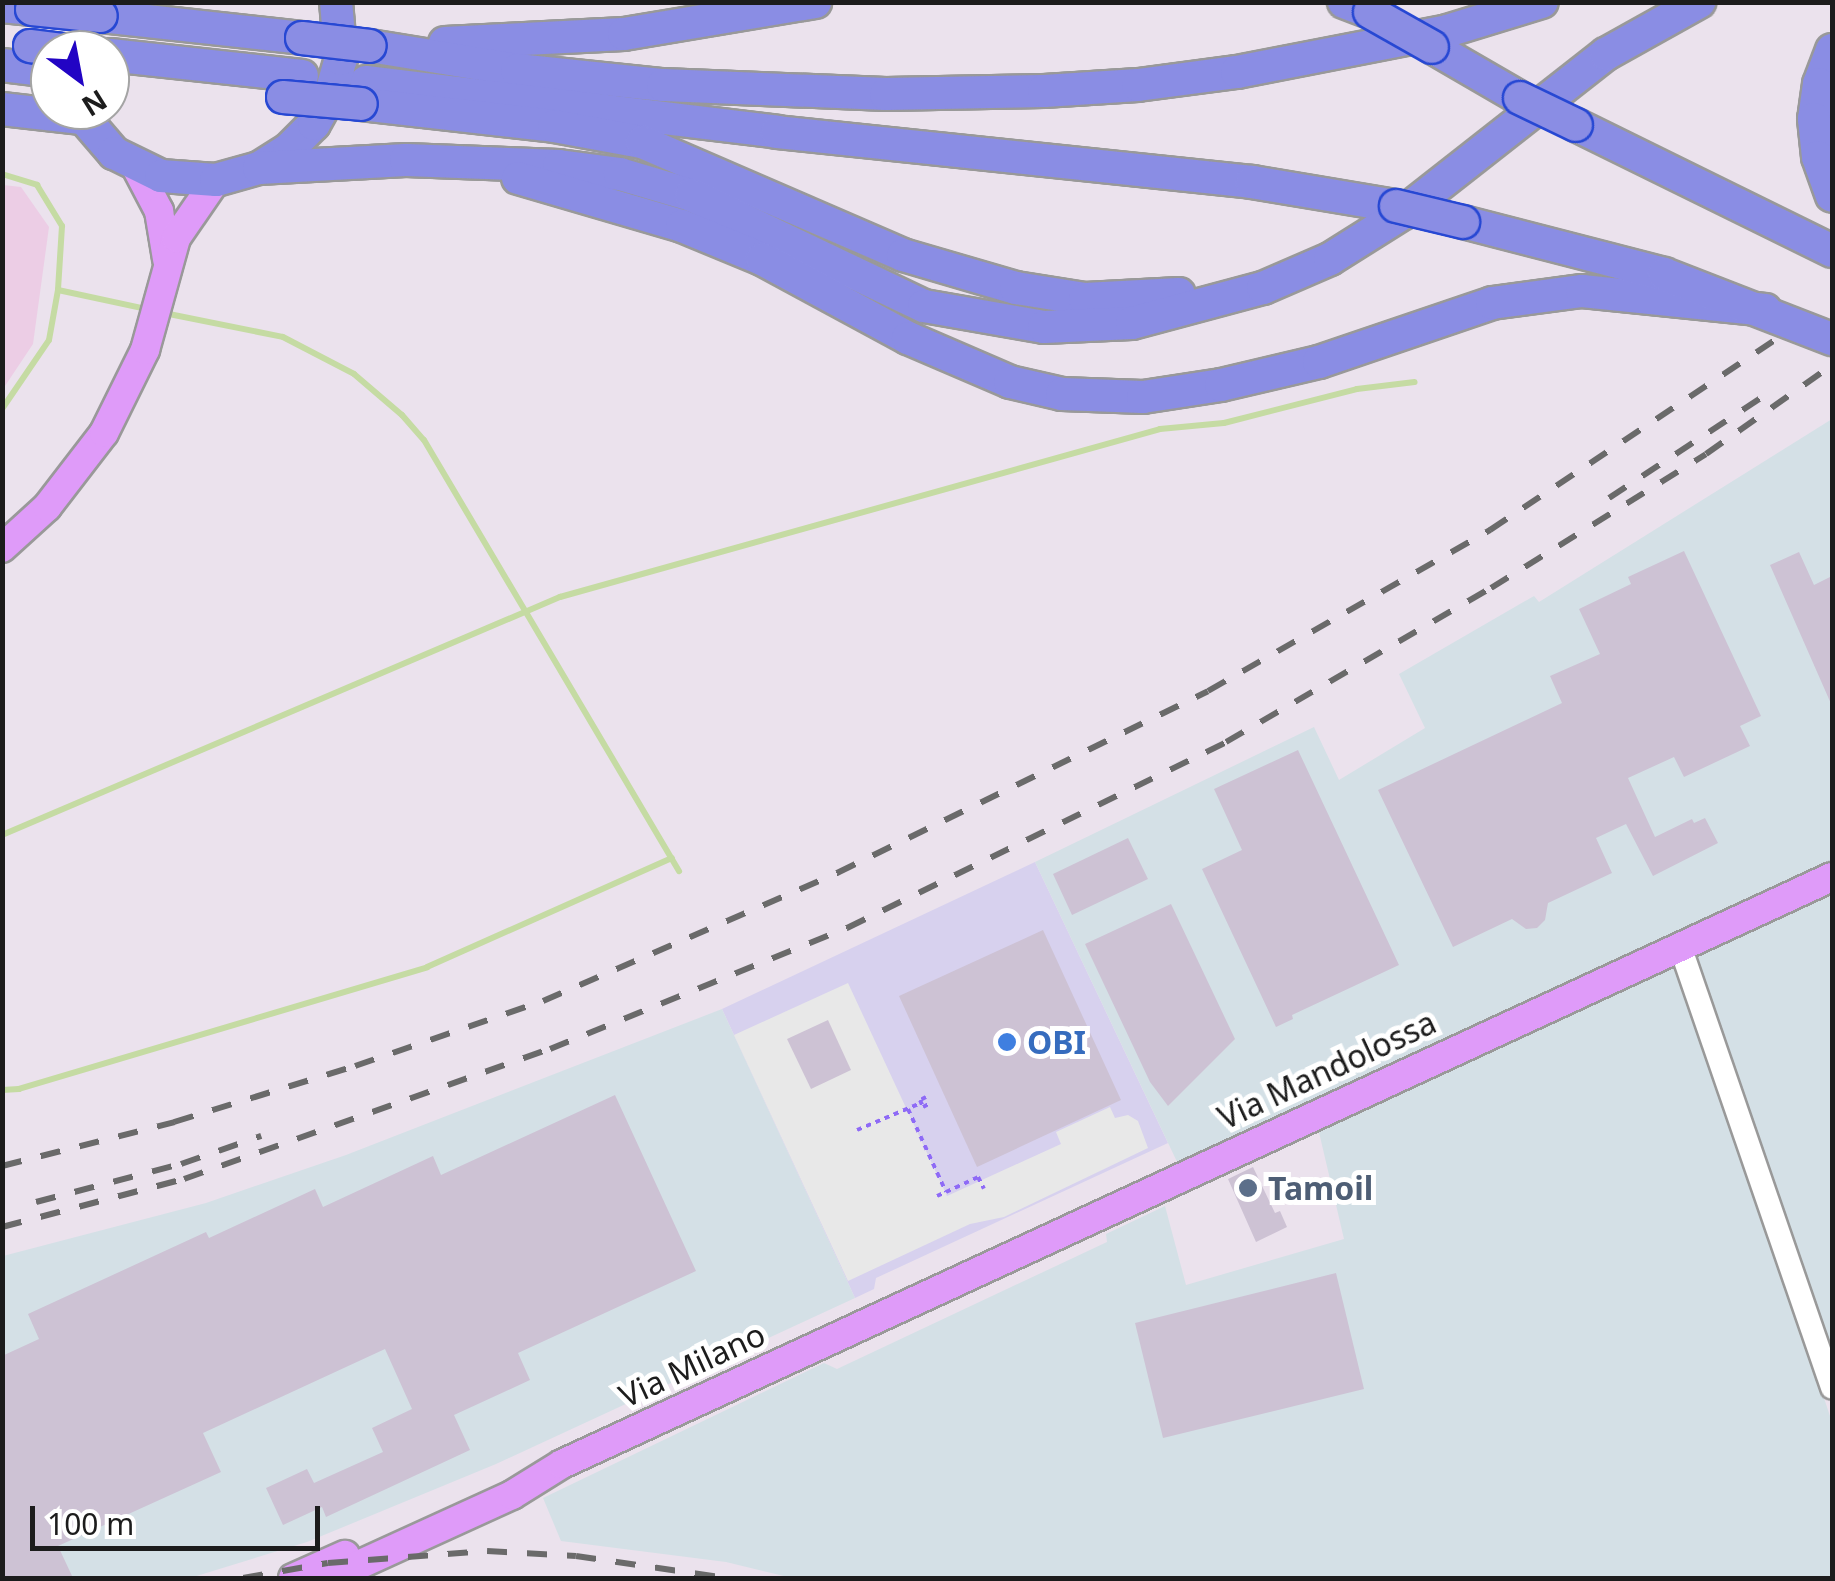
<!DOCTYPE html>
<style>
body{margin:0}
#map{position:relative;width:1835px;height:1581px;overflow:hidden;background:#ebe2ed;font-family:"Noto Sans",sans-serif}
div>[style]{position:absolute}
[style*='--x']{left:calc(var(--x)*1px);top:calc(var(--y)*1px);width:calc(var(--w)*1px);rotate:calc(var(--a)*1deg)}
.commercial>*{inset:0;background:#d7d1ee}
.industrial>*{inset:0;background:#d4e0e6}
.farmland>*{inset:0;background:#eccde5}
.parking>*{inset:0;background:#e8e8e8}
.stream>*{height:6px;margin:-3px;padding:0 3px;transform-origin:3px;border-radius:3px;background:#c5dba3}
.building>*{inset:0;background:#cdc2d4}
.path>*{height:4px;margin-top:-2px;transform-origin:0;background:repeating-linear-gradient(90deg,#8e6af6 0 5px,transparent 0 10px)}
.roads{filter:drop-shadow(2px 0 #999) drop-shadow(-2px 0 #999) drop-shadow(0 2px #999) drop-shadow(0 -2px #999)}
.minor>*{height:22px;margin:-11px;padding:0 11px;transform-origin:11px;border-radius:11px;background:#fff}
.major>*{height:28px;margin:-14px;padding:0 14px;transform-origin:14px;border-radius:14px;background:#df9bf9}
.highway>*{height:32px;margin:-16px;padding:0 16px;transform-origin:16px;border-radius:16px;background:#8a8de4}
.rail>*{height:6px;margin-top:-3px;transform-origin:0;background:repeating-linear-gradient(90deg,#6a6a6a 0 20px,transparent 0 40px)}
.bridges{filter:drop-shadow(2px 0 #2748d3) drop-shadow(-2px 0 #2748d3) drop-shadow(0 2px #2748d3) drop-shadow(0 -2px #2748d3)}
.highway-bridge>*{height:32px;margin:-16px;padding:0 16px;transform-origin:16px;border-radius:16px;background:#8a8de4}
.dots>*{width:28px;height:28px;translate:-50% -50%;box-sizing:border-box;border:5px solid #fff;border-radius:50%}
span{translate:-50% -50%;white-space:nowrap;text-align:center;line-height:1.15;-webkit-text-stroke:10px #fff;paint-order:stroke}
.shop-label{font-size:32px;color:#366cbe;font-weight:700}
.left{translate:0 -50%;text-align:left}
.street-label{font-size:32px;color:#1c1c1c}
.service-label{font-size:32px;color:#4e5e75;font-weight:700}
.frame{position:absolute;inset:0;border:5px solid #1c1c1c;pointer-events:none}
.north{position:absolute;left:30px;top:30px;width:100px;height:100px;box-sizing:border-box;background:#fff;border:2px solid #a4a4a4;border-radius:50%;rotate:148deg;font-size:28px;font-weight:700;line-height:40px;text-align:center;color:#1c1c1c}
.north::after{content:'';display:block;margin:auto;width:35px;height:45px;background:#2204c4;clip-path:polygon(50% 0,100% 100%,50% 72%,0 100%)}
.scale{position:absolute;left:30px;top:1506px;width:290px;height:45px;box-sizing:border-box;border:5px solid #1c1c1c;border-top:0;padding-left:12px;font-size:30px;line-height:35px;white-space:nowrap;color:#1c1c1c;-webkit-text-stroke:8px #fff;paint-order:stroke}
</style>
<div id="map">
<div class="commercial">
<div style="clip-path:polygon(1035px 862px,1168px 1143px,876px 1278px,874px 1289px,855px 1298px,722px 1009px)"></div>
</div>
<div class="industrial">
<div style="clip-path:polygon(1832px 419px,1832px 864px,1179px 1166px,1035px 862px,1314px 727px,1339px 780px,1425px 728px,1399px 674px,1534px 596px,1539px 602px)"></div>
<div style="clip-path:polygon(1832px 891px,1832px 1378px,1692px 956px)"></div>
<div style="clip-path:polygon(1678px 962px,1832px 1422px,1832px 1578px,792px 1578px,726px 1562px,561px 1541px,543px 1498px,824px 1363px,837px 1369px,1107px 1242px,1106px 1234px,1165px 1206px,1186px 1285px,1344px 1239px,1318px 1128px)"></div>
<div style="clip-path:polygon(722px 1009px,855px 1298px,496px 1464px,307px 1542px,190px 1578px,3px 1578px,3px 1256px,206px 1203px,346px 1155px)"></div>
</div>
<div class="farmland">
<div style="clip-path:polygon(3px 185px,21px 187px,49px 227px,33px 344px,3px 389px)"></div>
</div>
<div class="parking">
<div style="clip-path:polygon(848px 983px,947px 1196px,1061px 1144px,1056px 1132px,1110px 1107px,1115px 1118px,1128px 1115px,1138px 1121px,1148px 1148px,1004px 1217px,970px 1224px,848px 1281px,734px 1035px)"></div>
</div>
<div class="stream">
<div style="--x:2;--y:174;--w:37;--a:17"></div>
<div style="--x:37;--y:185;--w:48;--a:58.6"></div>
<div style="--x:62;--y:226;--w:64;--a:93.6"></div>
<div style="--x:58;--y:290;--w:91;--a:12.1"></div>
<div style="--x:164;--y:313;--w:121;--a:11.4"></div>
<div style="--x:283;--y:337;--w:80;--a:27.5"></div>
<div style="--x:354;--y:374;--w:63;--a:40.5"></div>
<div style="--x:402;--y:415;--w:33;--a:49"></div>
<div style="--x:424;--y:440;--w:501;--a:59.39"></div>
<div style="--x:2;--y:409;--w:83;--a:-55.7"></div>
<div style="--x:49;--y:340;--w:51;--a:-79.8"></div>
<div style="--x:2;--y:835;--w:607;--a:-23.1"></div>
<div style="--x:560;--y:597;--w:623;--a:-15.64"></div>
<div style="--x:1160;--y:429;--w:64;--a:-5.4"></div>
<div style="--x:1224;--y:423;--w:137;--a:-14.3"></div>
<div style="--x:1357;--y:389;--w:58;--a:-6.9"></div>
<div style="--x:2;--y:1090;--w:17;--a:-3"></div>
<div style="--x:19;--y:1089;--w:426;--a:-16.6"></div>
<div style="--x:427;--y:967;--w:268;--a:-24"></div>
</div>
<div class="building">
<div style="clip-path:polygon(1684px 551px,1761px 716px,1740px 726px,1750px 746px,1684px 777px,1674px 757px,1628px 778px,1655px 837px,1692px 819px,1694px 823px,1705px 818px,1718px 843px,1653px 876px,1626px 824px,1596px 838px,1612px 873px,1548px 903px,1545px 920px,1537px 928px,1526px 929px,1512px 919px,1453px 947px,1378px 790px,1562px 703px,1550px 676px,1600px 654px,1579px 609px,1631px 584px,1628px 577px)"></div>
<div style="clip-path:polygon(1799px 552px,1814px 585px,1832px 576px,1832px 706px,1770px 565px)"></div>
<div style="clip-path:polygon(1298px 750px,1399px 965px,1292px 1015px,1293px 1019px,1276px 1027px,1202px 869px,1242px 850px,1214px 789px)"></div>
<div style="clip-path:polygon(1128px 838px,1148px 879px,1072px 915px,1053px 874px)"></div>
<div style="clip-path:polygon(1171px 904px,1235px 1039px,1168px 1106px,1150px 1082px,1085px 944px)"></div>
<div style="clip-path:polygon(1043px 930px,1121px 1100px,977px 1167px,899px 996px)"></div>
<div style="clip-path:polygon(828px 1020px,851px 1070px,811px 1089px,787px 1039px)"></div>
<div style="clip-path:polygon(615px 1095px,696px 1271px,518px 1353px,530px 1380px,454px 1415px,470px 1450px,326px 1517px,322px 1507px,283px 1525px,266px 1488px,307px 1469px,314px 1483px,383px 1452px,372px 1428px,412px 1409px,385px 1349px,203px 1433px,221px 1472px,58px 1546px,73px 1578px,2px 1578px,2px 1356px,39px 1339px,28px 1314px,206px 1232px,209px 1238px,315px 1189px,323px 1207px,433px 1156px,441px 1175px)"></div>
<div style="clip-path:polygon(1253px 1167px,1275px 1213px,1280px 1211px,1287px 1227px,1256px 1242px,1228px 1179px)"></div>
<div style="clip-path:polygon(1336px 1273px,1364px 1389px,1163px 1438px,1135px 1323px)"></div>
</div>
<div class="path">
<div style="--x:926;--y:1097;--w:7;--a:153"></div>
<div style="--x:920;--y:1100;--w:8;--a:67"></div>
<div style="--x:923;--y:1107;--w:7;--a:-27"></div>
<div style="--x:908;--y:1109;--w:91;--a:65.4"></div>
<div style="--x:946;--y:1192;--w:35;--a:-25"></div>
<div style="--x:978;--y:1177;--w:13;--a:63"></div>
<div style="--x:857;--y:1130;--w:69;--a:-22.9"></div>
<div style="--x:937;--y:1196;--w:10;--a:-24"></div>
</div>
<div class="roads">
<div class="minor">
<div style="--x:1680;--y:946;--w:467;--a:71"></div>
</div>
<div class="major">
<div style="--x:136;--y:167;--w:50;--a:62.4"></div>
<div style="--x:159;--y:211;--w:49;--a:80.5"></div>
<div style="--x:2;--y:548;--w:61;--a:-42.3"></div>
<div style="--x:47;--y:507;--w:93;--a:-52.4"></div>
<div style="--x:104;--y:433;--w:93;--a:-63.7"></div>
<div style="--x:145;--y:350;--w:116;--a:-74.5"></div>
<div style="--x:176;--y:238;--w:70;--a:-55.4"></div>
<div style="--x:293;--y:1578;--w:57;--a:-23.9"></div>
<div style="--x:330;--y:1578;--w:200;--a:-24.5"></div>
<div style="--x:512;--y:1495;--w:59;--a:-31.8"></div>
<div style="--x:562;--y:1464;--w:1399;--a:-24.81"></div>
</div>
<div class="highway">
<div style="--x:1344;--y:2;--w:28;--a:21"></div>
<div style="--x:2;--y:6;--w:30;--a:6"></div>
<div style="--x:101;--y:16;--w:202;--a:6.2"></div>
<div style="--x:445;--y:43;--w:179;--a:-2.9"></div>
<div style="--x:624;--y:34;--w:194;--a:-9.5"></div>
<div style="--x:370;--y:46;--w:149;--a:9.3"></div>
<div style="--x:517;--y:70;--w:147;--a:5.9"></div>
<div style="--x:663;--y:85;--w:223;--a:2.3"></div>
<div style="--x:886;--y:94;--w:158;--a:-1.1"></div>
<div style="--x:1044;--y:91;--w:94;--a:-3.7"></div>
<div style="--x:1138;--y:85;--w:100;--a:-7.5"></div>
<div style="--x:1237;--y:72;--w:214;--a:-11"></div>
<div style="--x:1447;--y:31;--w:99;--a:-17"></div>
<div style="--x:1432;--y:47;--w:102;--a:30.1"></div>
<div style="--x:1832;--y:50;--w:36;--a:111"></div>
<div style="--x:1819;--y:84;--w:35;--a:98"></div>
<div style="--x:1814;--y:119;--w:38;--a:84"></div>
<div style="--x:1818;--y:157;--w:41;--a:70.3"></div>
<div style="--x:110;--y:55;--w:193;--a:6.2"></div>
<div style="--x:2;--y:65;--w:48;--a:7.1"></div>
<div style="--x:366;--y:82;--w:414;--a:6.9"></div>
<div style="--x:777;--y:132;--w:478;--a:6"></div>
<div style="--x:1252;--y:182;--w:146;--a:9.5"></div>
<div style="--x:361;--y:104;--w:194;--a:6.5"></div>
<div style="--x:554;--y:126;--w:89;--a:10.3"></div>
<div style="--x:642;--y:142;--w:284;--a:23.4"></div>
<div style="--x:903;--y:255;--w:118;--a:16.3"></div>
<div style="--x:1016;--y:288;--w:70;--a:9.1"></div>
<div style="--x:1085;--y:299;--w:94;--a:-3"></div>
<div style="--x:2;--y:109;--w:80;--a:6.5"></div>
<div style="--x:77;--y:110;--w:57;--a:49.3"></div>
<div style="--x:114;--y:153;--w:52;--a:26.1"></div>
<div style="--x:161;--y:176;--w:55;--a:4.2"></div>
<div style="--x:216;--y:180;--w:45;--a:-15.6"></div>
<div style="--x:259;--y:168;--w:36;--a:-32"></div>
<div style="--x:289;--y:149;--w:35;--a:-45"></div>
<div style="--x:314;--y:124;--w:35;--a:-61"></div>
<div style="--x:331;--y:93;--w:35;--a:-74"></div>
<div style="--x:341;--y:59;--w:57;--a:-95"></div>
<div style="--x:1576;--y:125;--w:285;--a:26.2"></div>
<div style="--x:259;--y:168;--w:147;--a:-3.1"></div>
<div style="--x:406;--y:160;--w:153;--a:2.2"></div>
<div style="--x:559;--y:166;--w:62;--a:7.5"></div>
<div style="--x:620;--y:174;--w:74;--a:16.5"></div>
<div style="--x:691;--y:195;--w:258;--a:25.5"></div>
<div style="--x:924;--y:306;--w:122;--a:9.9"></div>
<div style="--x:1044;--y:327;--w:88;--a:-2.6"></div>
<div style="--x:1132;--y:323;--w:136;--a:-15"></div>
<div style="--x:1263;--y:288;--w:73;--a:-23.4"></div>
<div style="--x:1330;--y:259;--w:86;--a:-32.2"></div>
<div style="--x:1403;--y:213;--w:258;--a:-38.1"></div>
<div style="--x:1606;--y:54;--w:107;--a:-29.2"></div>
<div style="--x:518;--y:178;--w:171;--a:16.3"></div>
<div style="--x:682;--y:226;--w:87;--a:22.4"></div>
<div style="--x:762;--y:259;--w:166;--a:28.4"></div>
<div style="--x:908;--y:338;--w:111;--a:23.3"></div>
<div style="--x:1010;--y:382;--w:53;--a:13"></div>
<div style="--x:1062;--y:394;--w:81;--a:2.1"></div>
<div style="--x:1143;--y:397;--w:79;--a:-8.7"></div>
<div style="--x:1221;--y:385;--w:101;--a:-13.2"></div>
<div style="--x:1319;--y:362;--w:183;--a:-18.8"></div>
<div style="--x:1492;--y:303;--w:91;--a:-7.6"></div>
<div style="--x:1582;--y:291;--w:184;--a:5.9"></div>
<div style="--x:1463;--y:222;--w:208;--a:14.5"></div>
<div style="--x:1664;--y:274;--w:180;--a:21.2"></div>
</div>
</div>
<div class="rail">
<div style="--x:1609;--y:498;--w:189;--a:-33.4"></div>
<div style="--x:2;--y:1166;--w:178;--a:-14.3"></div>
<div style="--x:174;--y:1122;--w:189;--a:-17.2"></div>
<div style="--x:355;--y:1066;--w:199;--a:-19.1"></div>
<div style="--x:543;--y:1001;--w:321;--a:-23.5"></div>
<div style="--x:837;--y:873;--w:413;--a:-26.1"></div>
<div style="--x:1208;--y:691;--w:325;--a:-29.7"></div>
<div style="--x:1490;--y:530;--w:346;--a:-33.7"></div>
<div style="--x:36;--y:1202;--w:150;--a:-14.7"></div>
<div style="--x:181;--y:1164;--w:85;--a:-19.3"></div>
<div style="--x:2;--y:1227;--w:188;--a:-14.8"></div>
<div style="--x:184;--y:1179;--w:388;--a:-19.6"></div>
<div style="--x:550;--y:1049;--w:321;--a:-22.2"></div>
<div style="--x:847;--y:928;--w:422;--a:-26.1"></div>
<div style="--x:1226;--y:742;--w:306;--a:-30.2"></div>
<div style="--x:1491;--y:588;--w:253;--a:-31.9"></div>
<div style="--x:1706;--y:454;--w:141;--a:-35.2"></div>
<div style="--x:243;--y:1578;--w:86;--a:-10"></div>
<div style="--x:328;--y:1563;--w:159;--a:-4.3"></div>
<div style="--x:487;--y:1551;--w:89;--a:3.2"></div>
<div style="--x:576;--y:1556;--w:152;--a:8.3"></div>
</div>
<div class="bridges">
<div class="highway-bridge">
<div style="--x:32;--y:9;--w:69;--a:5.8"></div>
<div style="--x:1370;--y:12;--w:71;--a:29.4"></div>
<div style="--x:302;--y:38;--w:68;--a:6.7"></div>
<div style="--x:30;--y:46;--w:32;--a:7"></div>
<div style="--x:283;--y:97;--w:78;--a:5.1"></div>
<div style="--x:1520;--y:98;--w:62;--a:25.7"></div>
<div style="--x:1396;--y:206;--w:69;--a:13.4"></div>
</div>
</div>
<div class="dots">
<div style="left:1007px;top:1042px;background:#3f7fe0"></div>
<div style="left:1248px;top:1188px;background:#5c6f8a"></div>
</div>
<div class="shop-label">
<span class="left" style="left:1027px;top:1042px">OBI</span>
</div>
<div class="street-label">
<span style="left:1327px;top:1070px;rotate:-25deg">Via Mandolossa</span>
<span style="left:692px;top:1365px;rotate:-25deg">Via Milano</span>
</div>
<div class="service-label">
<span class="left" style="left:1268px;top:1188px">Tamoil</span>
</div>
<div class="frame"></div>
<div class="north">N</div>
<div class="scale">100 m</div>
</div>
